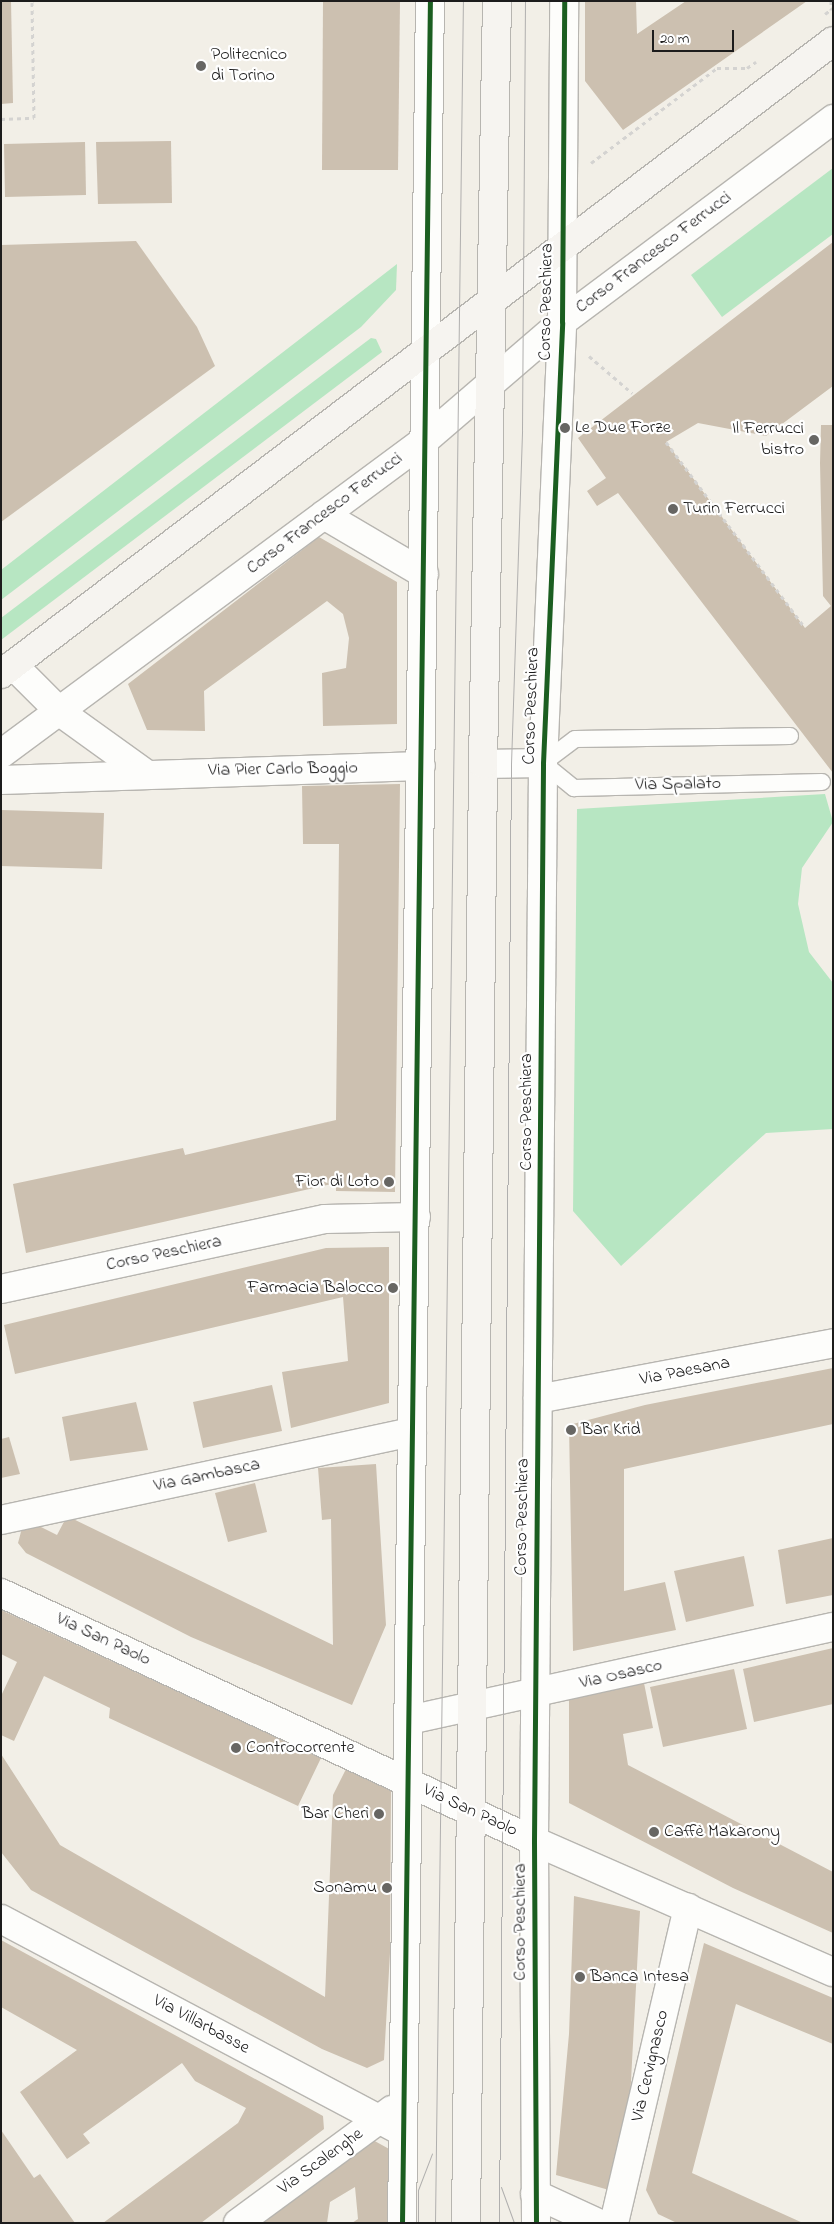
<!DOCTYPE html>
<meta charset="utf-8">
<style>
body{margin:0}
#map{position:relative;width:834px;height:2224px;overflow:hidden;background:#f2efe7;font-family:"Indie Flower",sans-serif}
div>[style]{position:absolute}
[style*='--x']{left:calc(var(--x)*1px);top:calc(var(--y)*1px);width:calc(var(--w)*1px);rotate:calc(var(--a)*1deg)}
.green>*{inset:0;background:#b7e6c2}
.building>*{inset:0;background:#ccc0b0}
.path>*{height:3px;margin-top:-1.5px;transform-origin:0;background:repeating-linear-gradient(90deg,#d4d3d1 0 4px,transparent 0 8px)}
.roads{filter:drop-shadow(1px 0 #b7b5b0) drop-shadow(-1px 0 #b7b5b0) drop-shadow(0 1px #b7b5b0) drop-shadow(0 -1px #b7b5b0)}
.service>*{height:16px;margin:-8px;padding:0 8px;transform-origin:8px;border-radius:8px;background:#fdfdfb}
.minor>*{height:28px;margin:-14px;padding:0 14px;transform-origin:14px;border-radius:14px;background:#fdfdfb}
.secondary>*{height:28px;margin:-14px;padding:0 14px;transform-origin:14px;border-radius:14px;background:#f6f4f0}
.tram>*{height:1px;margin:-0.5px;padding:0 0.5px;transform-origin:0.5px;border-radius:0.5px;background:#b0afae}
.cycleway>*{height:5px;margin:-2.5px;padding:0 2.5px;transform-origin:2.5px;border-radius:2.5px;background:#1b5e20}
.dots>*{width:14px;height:14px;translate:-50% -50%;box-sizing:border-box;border:2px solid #fff;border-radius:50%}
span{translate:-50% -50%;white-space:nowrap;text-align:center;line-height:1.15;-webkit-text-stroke:4.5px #fff;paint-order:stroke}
.poi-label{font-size:18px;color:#1c1c1c}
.left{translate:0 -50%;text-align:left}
.right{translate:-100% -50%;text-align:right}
.street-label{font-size:18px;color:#1c1c1c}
.frame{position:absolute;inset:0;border:2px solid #1c1c1c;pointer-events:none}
.scale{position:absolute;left:652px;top:30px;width:82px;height:22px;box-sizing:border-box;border:2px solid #1c1c1c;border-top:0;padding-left:6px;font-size:15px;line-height:18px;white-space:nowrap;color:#1c1c1c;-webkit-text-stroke:4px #fff;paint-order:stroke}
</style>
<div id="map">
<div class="green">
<div style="clip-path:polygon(833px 168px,833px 234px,722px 317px,691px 275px)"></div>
<div style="clip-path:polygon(397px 264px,396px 290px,361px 327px,1px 600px,1px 570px)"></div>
<div style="clip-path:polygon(371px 338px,376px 339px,382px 352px,1px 640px,1px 618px)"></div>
<div style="clip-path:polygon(825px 794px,833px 822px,802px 868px,798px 904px,809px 952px,833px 983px,833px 1129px,766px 1133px,621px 1266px,573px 1211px,577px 809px)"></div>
</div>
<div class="building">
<div style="clip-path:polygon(1px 1px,11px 1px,13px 103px,1px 104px)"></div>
<div style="clip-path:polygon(323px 1px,400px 1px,398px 170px,322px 170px)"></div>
<div style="clip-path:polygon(585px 1px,636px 1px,637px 34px,686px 1px,807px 1px,623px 130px,585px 81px)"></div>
<div style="clip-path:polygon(171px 141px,172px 203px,98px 204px,96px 142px)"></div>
<div style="clip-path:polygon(85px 142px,86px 195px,5px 197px,4px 144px)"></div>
<div style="clip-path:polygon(136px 241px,197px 327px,215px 366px,1px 522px,1px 245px)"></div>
<div style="clip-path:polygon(833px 242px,833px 386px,766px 436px,698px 423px,666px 442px,805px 628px,831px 606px,823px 596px,820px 463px,821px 425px,833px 425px,833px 773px,618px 493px,597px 506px,587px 491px,606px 478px,578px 438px)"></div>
<div style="clip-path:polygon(319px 537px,397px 582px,397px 724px,323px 726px,322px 673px,346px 668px,349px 638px,343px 614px,327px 601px,204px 691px,205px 731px,147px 730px,128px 684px)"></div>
<div style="clip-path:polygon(400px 784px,395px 1192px,336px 1191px,336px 1183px,26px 1253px,13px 1184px,183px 1148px,185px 1155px,336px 1120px,339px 844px,303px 844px,302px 786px)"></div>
<div style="clip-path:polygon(1px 810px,104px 813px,102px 869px,1px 866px)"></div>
<div style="clip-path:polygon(389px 1247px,389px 1403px,291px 1428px,282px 1372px,348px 1361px,343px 1297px,15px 1374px,4px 1325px,326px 1248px)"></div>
<div style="clip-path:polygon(833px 1368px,833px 1424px,624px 1469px,624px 1591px,665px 1582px,676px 1630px,573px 1651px,569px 1425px,645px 1405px)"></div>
<div style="clip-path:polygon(272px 1385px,282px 1431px,203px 1448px,193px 1402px)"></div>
<div style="clip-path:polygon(136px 1402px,148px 1450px,70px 1461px,62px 1417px)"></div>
<div style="clip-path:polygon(9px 1437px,20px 1474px,1px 1478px,1px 1439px)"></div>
<div style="clip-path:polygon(376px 1464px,386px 1625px,352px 1705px,191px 1637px,26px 1553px,18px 1543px,22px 1528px,33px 1523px,57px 1535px,67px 1516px,333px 1645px,331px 1519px,322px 1520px,318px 1468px)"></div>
<div style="clip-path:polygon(255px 1483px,267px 1532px,228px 1542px,215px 1493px)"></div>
<div style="clip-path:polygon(833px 1538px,833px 1595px,786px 1604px,778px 1550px)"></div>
<div style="clip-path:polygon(744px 1556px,754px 1606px,686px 1622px,674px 1571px)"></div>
<div style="clip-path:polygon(1px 1610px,321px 1758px,298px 1806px,109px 1718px,110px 1708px,44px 1676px,14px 1741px,1px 1735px,1px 1696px,17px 1662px,1px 1654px)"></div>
<div style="clip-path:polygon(833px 1648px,833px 1704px,754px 1722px,743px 1669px)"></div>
<div style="clip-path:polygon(734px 1669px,747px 1729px,663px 1747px,650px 1687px)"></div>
<div style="clip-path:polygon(644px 1683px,653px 1728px,623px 1734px,628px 1765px,833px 1872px,833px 1933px,733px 1888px,569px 1803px,569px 1696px)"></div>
<div style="clip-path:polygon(1px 1754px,60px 1845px,325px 1997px,333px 1795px,347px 1767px,391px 1788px,390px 1953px,384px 2060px,367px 2068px,322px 2049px,31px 1890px,1px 1852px)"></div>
<div style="clip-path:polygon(574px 1896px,640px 1911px,629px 2119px,609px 2190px,556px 2175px,569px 2034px)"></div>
<div style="clip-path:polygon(1px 1940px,323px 2116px,324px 2129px,201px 2223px,103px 2223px,238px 2123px,246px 2108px,195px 2081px,182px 2063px,83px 2134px,90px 2143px,67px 2159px,20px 2092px,77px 2050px,1px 2007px)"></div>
<div style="clip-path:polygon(704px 1943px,833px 1998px,833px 2044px,736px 2004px,692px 2173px,803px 2223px,677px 2223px,658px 2214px,646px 2190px)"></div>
<div style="clip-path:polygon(1px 2130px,34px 2178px,40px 2174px,75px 2223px,1px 2223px)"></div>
<div style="clip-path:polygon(371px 2139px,391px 2150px,388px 2223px,352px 2223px,358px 2219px,355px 2187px,330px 2202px,327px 2223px,259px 2223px)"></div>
</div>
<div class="path">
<div style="--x:831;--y:1;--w:9;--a:90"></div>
<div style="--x:825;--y:14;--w:10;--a:-37"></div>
<div style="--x:1;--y:119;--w:33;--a:-2"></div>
<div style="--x:34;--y:118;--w:117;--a:-91"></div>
<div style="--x:591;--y:163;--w:158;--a:-37"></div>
<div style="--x:717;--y:68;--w:30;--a:0"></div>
<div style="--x:747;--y:68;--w:11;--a:-34"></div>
<div style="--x:589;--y:356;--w:57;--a:40.7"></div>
<div style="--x:666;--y:442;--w:232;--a:53.2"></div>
</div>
<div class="roads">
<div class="service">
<div style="--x:790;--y:736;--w:215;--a:179.2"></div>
<div style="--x:575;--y:739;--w:40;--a:143"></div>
<div style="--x:543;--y:763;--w:40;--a:39"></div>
<div style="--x:574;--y:788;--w:248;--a:-1.4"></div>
</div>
<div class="minor">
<div style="--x:324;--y:515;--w:116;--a:30.5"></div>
<div style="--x:13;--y:665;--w:66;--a:45"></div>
<div style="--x:60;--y:712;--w:105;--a:35.7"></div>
<div style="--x:1;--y:754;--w:528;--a:-36.52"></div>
<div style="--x:425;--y:440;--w:181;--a:-40.7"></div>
<div style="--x:562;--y:322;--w:339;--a:-36.8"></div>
<div style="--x:483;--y:764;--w:60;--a:-1"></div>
<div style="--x:1;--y:780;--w:420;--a:-1.9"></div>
<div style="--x:1;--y:1289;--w:331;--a:-12.2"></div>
<div style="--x:325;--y:1219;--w:91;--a:-1.3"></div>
<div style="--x:538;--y:1399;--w:300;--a:-10.7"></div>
<div style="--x:1;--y:1520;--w:420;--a:-12.1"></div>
<div style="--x:1;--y:1593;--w:588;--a:24.95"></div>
<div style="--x:534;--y:1841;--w:326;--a:23.7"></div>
<div style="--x:409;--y:1720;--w:434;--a:-12.4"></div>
<div style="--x:1;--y:1919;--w:453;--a:27.9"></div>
<div style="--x:535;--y:2194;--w:69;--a:24.7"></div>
<div style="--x:238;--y:2223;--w:191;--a:-36.3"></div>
<div style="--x:402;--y:2223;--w:2222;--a:-89.28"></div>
<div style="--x:536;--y:2223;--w:382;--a:-90.3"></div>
<div style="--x:534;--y:1841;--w:1078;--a:-89.52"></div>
<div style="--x:543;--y:763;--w:441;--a:-87.5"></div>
<div style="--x:562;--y:322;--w:321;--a:-89.6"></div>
<div style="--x:614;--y:2223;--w:324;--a:-76.8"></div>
</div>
<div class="secondary">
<div style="--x:1;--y:674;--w:1045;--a:-37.26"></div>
<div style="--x:466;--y:2223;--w:1459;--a:-89.33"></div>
<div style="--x:483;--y:764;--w:763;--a:-88.95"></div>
</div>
</div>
<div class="tram">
<div style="--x:501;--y:2187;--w:38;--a:70"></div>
<div style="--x:418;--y:2223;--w:33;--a:-90"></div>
<div style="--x:418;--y:2190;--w:39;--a:-69"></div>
<div style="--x:435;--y:2223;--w:2222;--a:-89.28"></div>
<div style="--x:499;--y:2223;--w:1459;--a:-89.53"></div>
<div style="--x:511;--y:764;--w:334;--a:-88.1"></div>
<div style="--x:522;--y:430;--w:429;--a:-89.6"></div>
</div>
<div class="cycleway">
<div style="--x:402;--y:2223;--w:2222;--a:-89.28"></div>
<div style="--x:536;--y:2223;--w:382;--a:-90.3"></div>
<div style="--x:534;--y:1841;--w:1078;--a:-89.52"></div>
<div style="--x:543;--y:763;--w:441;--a:-87.5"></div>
<div style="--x:562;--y:322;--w:321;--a:-89.6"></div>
</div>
<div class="dots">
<div style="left:201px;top:66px;background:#676663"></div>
<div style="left:565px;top:428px;background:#676663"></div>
<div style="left:814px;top:440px;background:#676663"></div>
<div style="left:673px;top:509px;background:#676663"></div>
<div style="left:389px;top:1182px;background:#676663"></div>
<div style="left:393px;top:1288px;background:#676663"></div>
<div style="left:571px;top:1430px;background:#676663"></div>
<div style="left:236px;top:1748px;background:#676663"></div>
<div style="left:379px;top:1814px;background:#676663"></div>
<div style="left:654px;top:1832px;background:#676663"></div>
<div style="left:387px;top:1888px;background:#676663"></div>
<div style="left:580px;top:1977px;background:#676663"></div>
</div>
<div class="poi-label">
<span class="left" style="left:211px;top:66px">Politecnico<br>di Torino</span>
<span class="left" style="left:575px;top:428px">Le Due Forze</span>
<span class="right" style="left:804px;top:440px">Il Ferrucci<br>bistro</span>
<span class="left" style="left:683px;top:509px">Turin Ferrucci</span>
<span class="right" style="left:379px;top:1182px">Fior di Loto</span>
<span class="right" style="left:383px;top:1288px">Farmacia Balocco</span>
<span class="left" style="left:581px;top:1430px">Bar Krid</span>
<span class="left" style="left:246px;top:1748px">Controcorrente</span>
<span class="right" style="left:369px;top:1814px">Bar Cherì</span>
<span class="left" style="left:664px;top:1832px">Caffè Makarony</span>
<span class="right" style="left:377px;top:1888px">Sonamu</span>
<span class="left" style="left:590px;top:1977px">Banca Intesa</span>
</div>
<div class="street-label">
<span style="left:654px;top:253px;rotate:-37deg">Corso Francesco Ferrucci</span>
<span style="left:547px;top:302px;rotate:-89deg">Corso Peschiera</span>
<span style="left:325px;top:514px;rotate:-37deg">Corso Francesco Ferrucci</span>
<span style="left:532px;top:706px;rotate:-88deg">Corso Peschiera</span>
<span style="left:283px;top:770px;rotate:-1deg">Via Pier Carlo Boggio</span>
<span style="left:678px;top:785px;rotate:-1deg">Via Spalato</span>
<span style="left:527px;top:1112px;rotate:-90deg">Corso Peschiera</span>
<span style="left:164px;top:1254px;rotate:-12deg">Corso Peschiera</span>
<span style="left:685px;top:1372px;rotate:-11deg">Via Paesana</span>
<span style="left:207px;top:1476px;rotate:-12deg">Via Gambasca</span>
<span style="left:523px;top:1517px;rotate:-89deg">Corso Peschiera</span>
<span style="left:103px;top:1640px;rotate:25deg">Via San Paolo</span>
<span style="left:621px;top:1675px;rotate:-13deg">Via Osasco</span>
<span style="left:470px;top:1811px;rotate:25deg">Via San Paolo</span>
<span style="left:521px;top:1922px;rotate:-90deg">Corso Peschiera</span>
<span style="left:201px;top:2025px;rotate:28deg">Via Villarbasse</span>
<span style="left:651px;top:2066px;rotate:-77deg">Via Cervignasco</span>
<span style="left:321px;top:2162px;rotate:-36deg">Via Scalenghe</span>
</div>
<div class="frame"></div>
<div class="scale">20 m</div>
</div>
